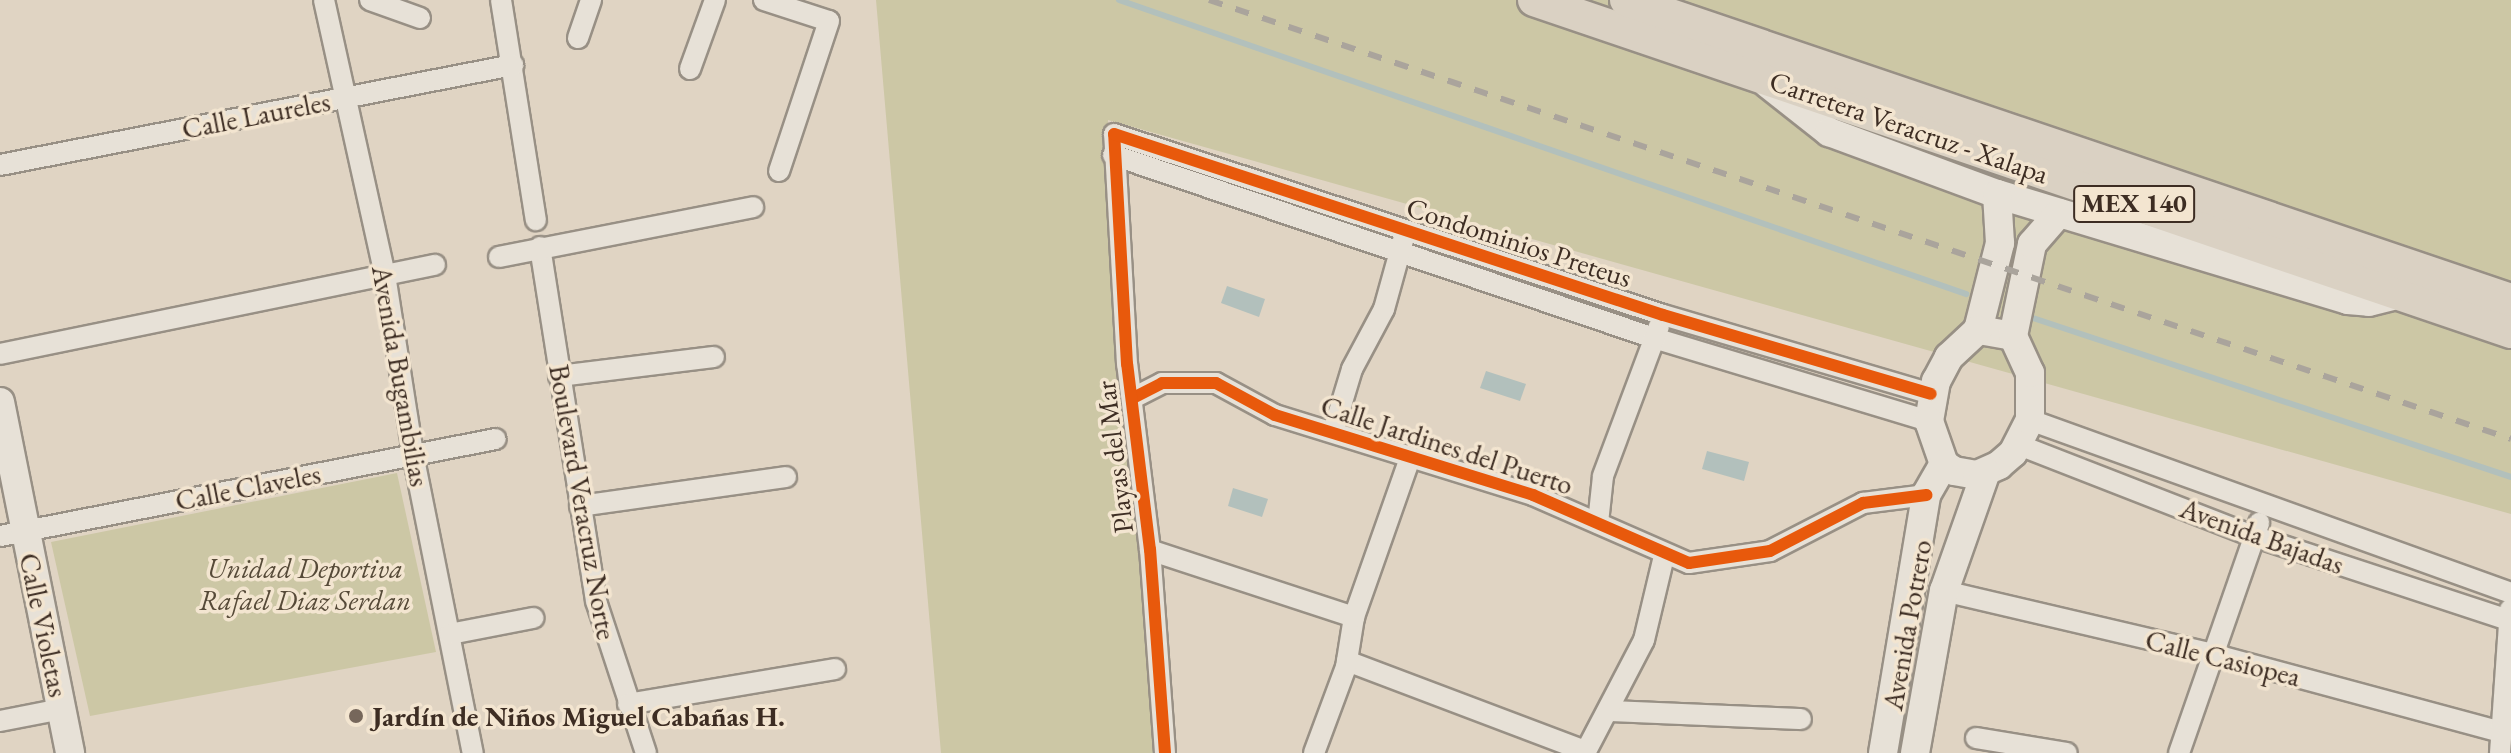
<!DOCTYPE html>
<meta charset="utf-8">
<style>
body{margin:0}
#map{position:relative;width:2511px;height:753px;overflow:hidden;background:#e0d4c3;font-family:"EB Garamond",serif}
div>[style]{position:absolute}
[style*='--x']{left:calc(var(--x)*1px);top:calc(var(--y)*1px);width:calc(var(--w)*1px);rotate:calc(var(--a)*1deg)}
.green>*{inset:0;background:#ccc7a5}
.water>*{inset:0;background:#b2c0bc}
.stream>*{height:6px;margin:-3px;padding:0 3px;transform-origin:3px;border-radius:3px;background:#b2c0bc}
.roads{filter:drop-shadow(2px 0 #989085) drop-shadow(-2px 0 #989085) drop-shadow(0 2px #989085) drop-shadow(0 -2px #989085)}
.street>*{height:20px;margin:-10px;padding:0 10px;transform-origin:10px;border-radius:10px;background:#e7e1d7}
.secondary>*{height:28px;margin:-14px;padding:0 14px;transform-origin:14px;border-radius:14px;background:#e7e1d7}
.primary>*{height:32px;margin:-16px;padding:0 16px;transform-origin:16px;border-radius:16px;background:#dad1c3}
.rail>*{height:6px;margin-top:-3px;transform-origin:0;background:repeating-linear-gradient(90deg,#aaa49c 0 14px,transparent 0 28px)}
.cycleway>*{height:12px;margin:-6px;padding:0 6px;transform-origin:6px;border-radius:6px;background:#e8590c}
.dots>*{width:22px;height:22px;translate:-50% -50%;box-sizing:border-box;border:4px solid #f3e5d0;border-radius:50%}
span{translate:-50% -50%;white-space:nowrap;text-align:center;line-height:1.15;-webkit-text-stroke:7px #f3e5d0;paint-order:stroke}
.shield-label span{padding:2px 6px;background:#f3e5d0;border:2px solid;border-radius:6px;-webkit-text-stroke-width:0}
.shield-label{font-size:26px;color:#3d2d23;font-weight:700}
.street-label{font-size:28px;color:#3d2d23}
.park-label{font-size:28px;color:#564a38;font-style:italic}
.poi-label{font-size:28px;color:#3d2d23;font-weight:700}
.left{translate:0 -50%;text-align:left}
</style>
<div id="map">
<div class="green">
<div style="clip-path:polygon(876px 0,2511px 0,2511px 514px,1108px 120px,1155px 753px,941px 753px)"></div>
<div style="clip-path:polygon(397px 473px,436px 652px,90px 716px,51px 542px)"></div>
</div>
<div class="water">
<div style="clip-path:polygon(1227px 286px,1265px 299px,1259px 317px,1221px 303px)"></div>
<div style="clip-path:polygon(1486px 371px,1526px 384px,1520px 401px,1480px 388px)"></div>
<div style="clip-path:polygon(1707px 451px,1749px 462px,1744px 481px,1702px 469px)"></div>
<div style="clip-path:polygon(1233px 488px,1268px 499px,1262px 517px,1228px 506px)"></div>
</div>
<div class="stream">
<div style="--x:1119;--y:0;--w:897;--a:19.14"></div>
<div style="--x:2033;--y:318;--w:504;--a:18.4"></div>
</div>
<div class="roads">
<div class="street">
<div style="--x:324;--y:0;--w:282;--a:77.5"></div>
<div style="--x:385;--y:275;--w:181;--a:81.1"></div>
<div style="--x:413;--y:454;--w:305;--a:78.7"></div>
<div style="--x:370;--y:0;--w:53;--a:19.8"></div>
<div style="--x:501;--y:0;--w:223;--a:81"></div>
<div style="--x:764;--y:0;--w:68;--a:17.9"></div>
<div style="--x:829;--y:21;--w:158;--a:108.4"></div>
<div style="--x:578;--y:38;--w:40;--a:-71.1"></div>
<div style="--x:690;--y:69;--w:73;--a:-70.1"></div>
<div style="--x:1113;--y:155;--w:571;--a:18.69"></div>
<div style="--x:1654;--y:338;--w:287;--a:16.8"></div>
<div style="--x:0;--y:165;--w:523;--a:-11.03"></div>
<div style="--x:540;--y:247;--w:358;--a:81"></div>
<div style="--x:596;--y:601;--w:160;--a:71.8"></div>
<div style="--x:499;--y:257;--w:259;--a:-11.1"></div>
<div style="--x:0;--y:354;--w:444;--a:-11.6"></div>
<div style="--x:559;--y:376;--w:156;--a:-7"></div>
<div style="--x:1133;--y:398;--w:33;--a:-27"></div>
<div style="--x:1162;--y:383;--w:54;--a:0"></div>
<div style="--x:1216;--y:383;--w:67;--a:28.5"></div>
<div style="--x:1275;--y:415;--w:270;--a:17.2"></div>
<div style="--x:1533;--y:495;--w:170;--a:23.6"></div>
<div style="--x:1689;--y:563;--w:82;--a:-8.4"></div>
<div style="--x:1770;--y:551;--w:105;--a:-27.3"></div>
<div style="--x:1863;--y:503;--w:64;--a:-7.2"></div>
<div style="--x:2030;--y:420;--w:511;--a:19.78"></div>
<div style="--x:1333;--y:432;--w:66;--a:-73.2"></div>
<div style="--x:1352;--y:369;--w:68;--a:-61.9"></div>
<div style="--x:1384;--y:309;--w:75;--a:-74.5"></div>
<div style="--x:2019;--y:445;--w:251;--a:21.3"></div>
<div style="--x:2253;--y:536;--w:272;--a:18.2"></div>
<div style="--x:580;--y:506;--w:208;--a:-8"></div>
<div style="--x:1598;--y:523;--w:47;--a:-83.9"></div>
<div style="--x:1603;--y:476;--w:160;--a:-69.5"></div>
<div style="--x:0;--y:536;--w:505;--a:-11.07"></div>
<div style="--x:1150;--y:550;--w:215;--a:18.2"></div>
<div style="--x:1944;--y:591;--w:275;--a:13.2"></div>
<div style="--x:2212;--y:654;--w:299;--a:15.1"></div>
<div style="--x:450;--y:634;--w:85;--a:-10.9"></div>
<div style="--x:1347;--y:661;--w:254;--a:20.7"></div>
<div style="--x:628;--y:704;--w:210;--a:-9.6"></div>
<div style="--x:1609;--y:711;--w:192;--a:2.4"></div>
<div style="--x:0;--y:721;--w:62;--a:-11.1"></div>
<div style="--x:1976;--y:738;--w:92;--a:9.4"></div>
<div style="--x:1165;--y:753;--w:204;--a:-94.2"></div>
<div style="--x:1150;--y:550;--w:187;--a:-97"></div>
<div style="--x:1127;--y:364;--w:230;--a:-93.2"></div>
<div style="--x:1114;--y:134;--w:578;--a:18.25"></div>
<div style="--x:1663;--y:315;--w:279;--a:16.4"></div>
<div style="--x:1314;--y:753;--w:92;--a:-69.6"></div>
<div style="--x:1346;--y:667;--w:51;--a:-80.9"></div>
<div style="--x:1354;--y:617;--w:169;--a:-70.6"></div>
<div style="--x:1585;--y:753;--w:127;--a:-62.4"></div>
<div style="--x:1644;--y:640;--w:86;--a:-76.6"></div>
<div style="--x:2179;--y:753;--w:244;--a:-70.8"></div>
<div style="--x:2500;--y:753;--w:144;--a:-86"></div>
</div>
<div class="secondary">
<div style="--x:1768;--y:84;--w:78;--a:38.2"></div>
<div style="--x:1829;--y:132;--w:179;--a:20.3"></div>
<div style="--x:1997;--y:194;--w:367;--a:16.8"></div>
<div style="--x:2348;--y:300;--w:21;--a:5"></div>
<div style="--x:2369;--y:302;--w:33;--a:-14"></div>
<div style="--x:1978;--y:330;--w:90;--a:-75.8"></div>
<div style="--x:2000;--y:243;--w:49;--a:-93.5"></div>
<div style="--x:2013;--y:336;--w:36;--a:-170"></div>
<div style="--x:1978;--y:330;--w:40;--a:137"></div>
<div style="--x:1949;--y:357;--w:27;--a:118"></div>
<div style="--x:1936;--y:381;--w:41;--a:99.9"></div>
<div style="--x:1929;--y:421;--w:46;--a:70.8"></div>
<div style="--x:1944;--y:464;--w:12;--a:35"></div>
<div style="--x:1954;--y:471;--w:23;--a:10"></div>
<div style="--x:1977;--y:475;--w:24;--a:-24"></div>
<div style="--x:1999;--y:465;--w:18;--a:-41"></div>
<div style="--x:2013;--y:453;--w:37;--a:-63"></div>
<div style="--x:2030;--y:420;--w:47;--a:-90"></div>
<div style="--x:2030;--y:373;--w:41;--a:-114.7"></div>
<div style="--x:2013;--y:336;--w:94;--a:-78.3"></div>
<div style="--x:2032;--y:244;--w:41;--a:-48.9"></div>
<div style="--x:0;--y:402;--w:358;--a:78.7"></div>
<div style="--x:1883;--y:753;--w:262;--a:-80.5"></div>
<div style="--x:1926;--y:495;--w:36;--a:-60"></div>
<div style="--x:1915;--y:753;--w:165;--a:-79.9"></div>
<div style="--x:1944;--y:591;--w:126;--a:-70.6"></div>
</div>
<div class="primary">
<div style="--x:1534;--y:0;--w:1032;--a:18.77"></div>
<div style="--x:1626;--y:0;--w:934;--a:18.73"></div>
</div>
</div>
<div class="rail">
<div style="--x:1209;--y:0;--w:1374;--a:18.63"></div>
</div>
<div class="cycleway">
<div style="--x:1133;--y:398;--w:33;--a:-27"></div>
<div style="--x:1162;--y:383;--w:54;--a:0"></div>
<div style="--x:1216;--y:383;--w:67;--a:28.5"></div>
<div style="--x:1275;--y:415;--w:270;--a:17.2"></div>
<div style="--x:1533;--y:495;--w:170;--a:23.6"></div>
<div style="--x:1689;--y:563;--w:82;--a:-8.4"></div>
<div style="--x:1770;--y:551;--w:105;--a:-27.3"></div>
<div style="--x:1863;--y:503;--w:64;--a:-7.2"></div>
<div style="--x:1165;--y:753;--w:204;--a:-94.2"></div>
<div style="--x:1150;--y:550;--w:187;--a:-97"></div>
<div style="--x:1127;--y:364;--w:230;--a:-93.2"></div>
<div style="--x:1114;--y:134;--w:578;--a:18.25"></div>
<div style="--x:1663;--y:315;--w:279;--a:16.4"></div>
</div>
<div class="dots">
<div style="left:356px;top:716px;background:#76675b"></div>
</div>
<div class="shield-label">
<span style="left:2134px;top:204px">MEX 140</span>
</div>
<div class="street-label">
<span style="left:256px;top:115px;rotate:-11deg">Calle Laureles</span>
<span style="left:1909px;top:127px;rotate:19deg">Carretera Veracruz - Xalapa</span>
<span style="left:1519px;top:242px;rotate:18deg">Condominios Preteus</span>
<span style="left:401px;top:376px;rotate:80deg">Avenida Bugambilias</span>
<span style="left:1447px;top:445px;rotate:18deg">Calle Jardines del Puerto</span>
<span style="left:1114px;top:457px;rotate:-97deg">Playas del Mar</span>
<span style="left:248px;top:487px;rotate:-11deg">Calle Claveles</span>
<span style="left:583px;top:502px;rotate:80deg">Boulevard Veracruz Norte</span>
<span style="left:2262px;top:536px;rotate:20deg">Avenida Bajadas</span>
<span style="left:44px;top:625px;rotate:78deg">Calle Violetas</span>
<span style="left:1907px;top:625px;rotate:-80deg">Avenida Potrero</span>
<span style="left:2223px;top:658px;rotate:14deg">Calle Casiopea</span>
</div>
<div class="park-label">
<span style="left:305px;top:584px">Unidad Deportiva<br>Rafael Diaz Serdan</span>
</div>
<div class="poi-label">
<span class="left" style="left:372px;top:716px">Jardín de Niños Miguel Cabañas H.</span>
</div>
</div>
